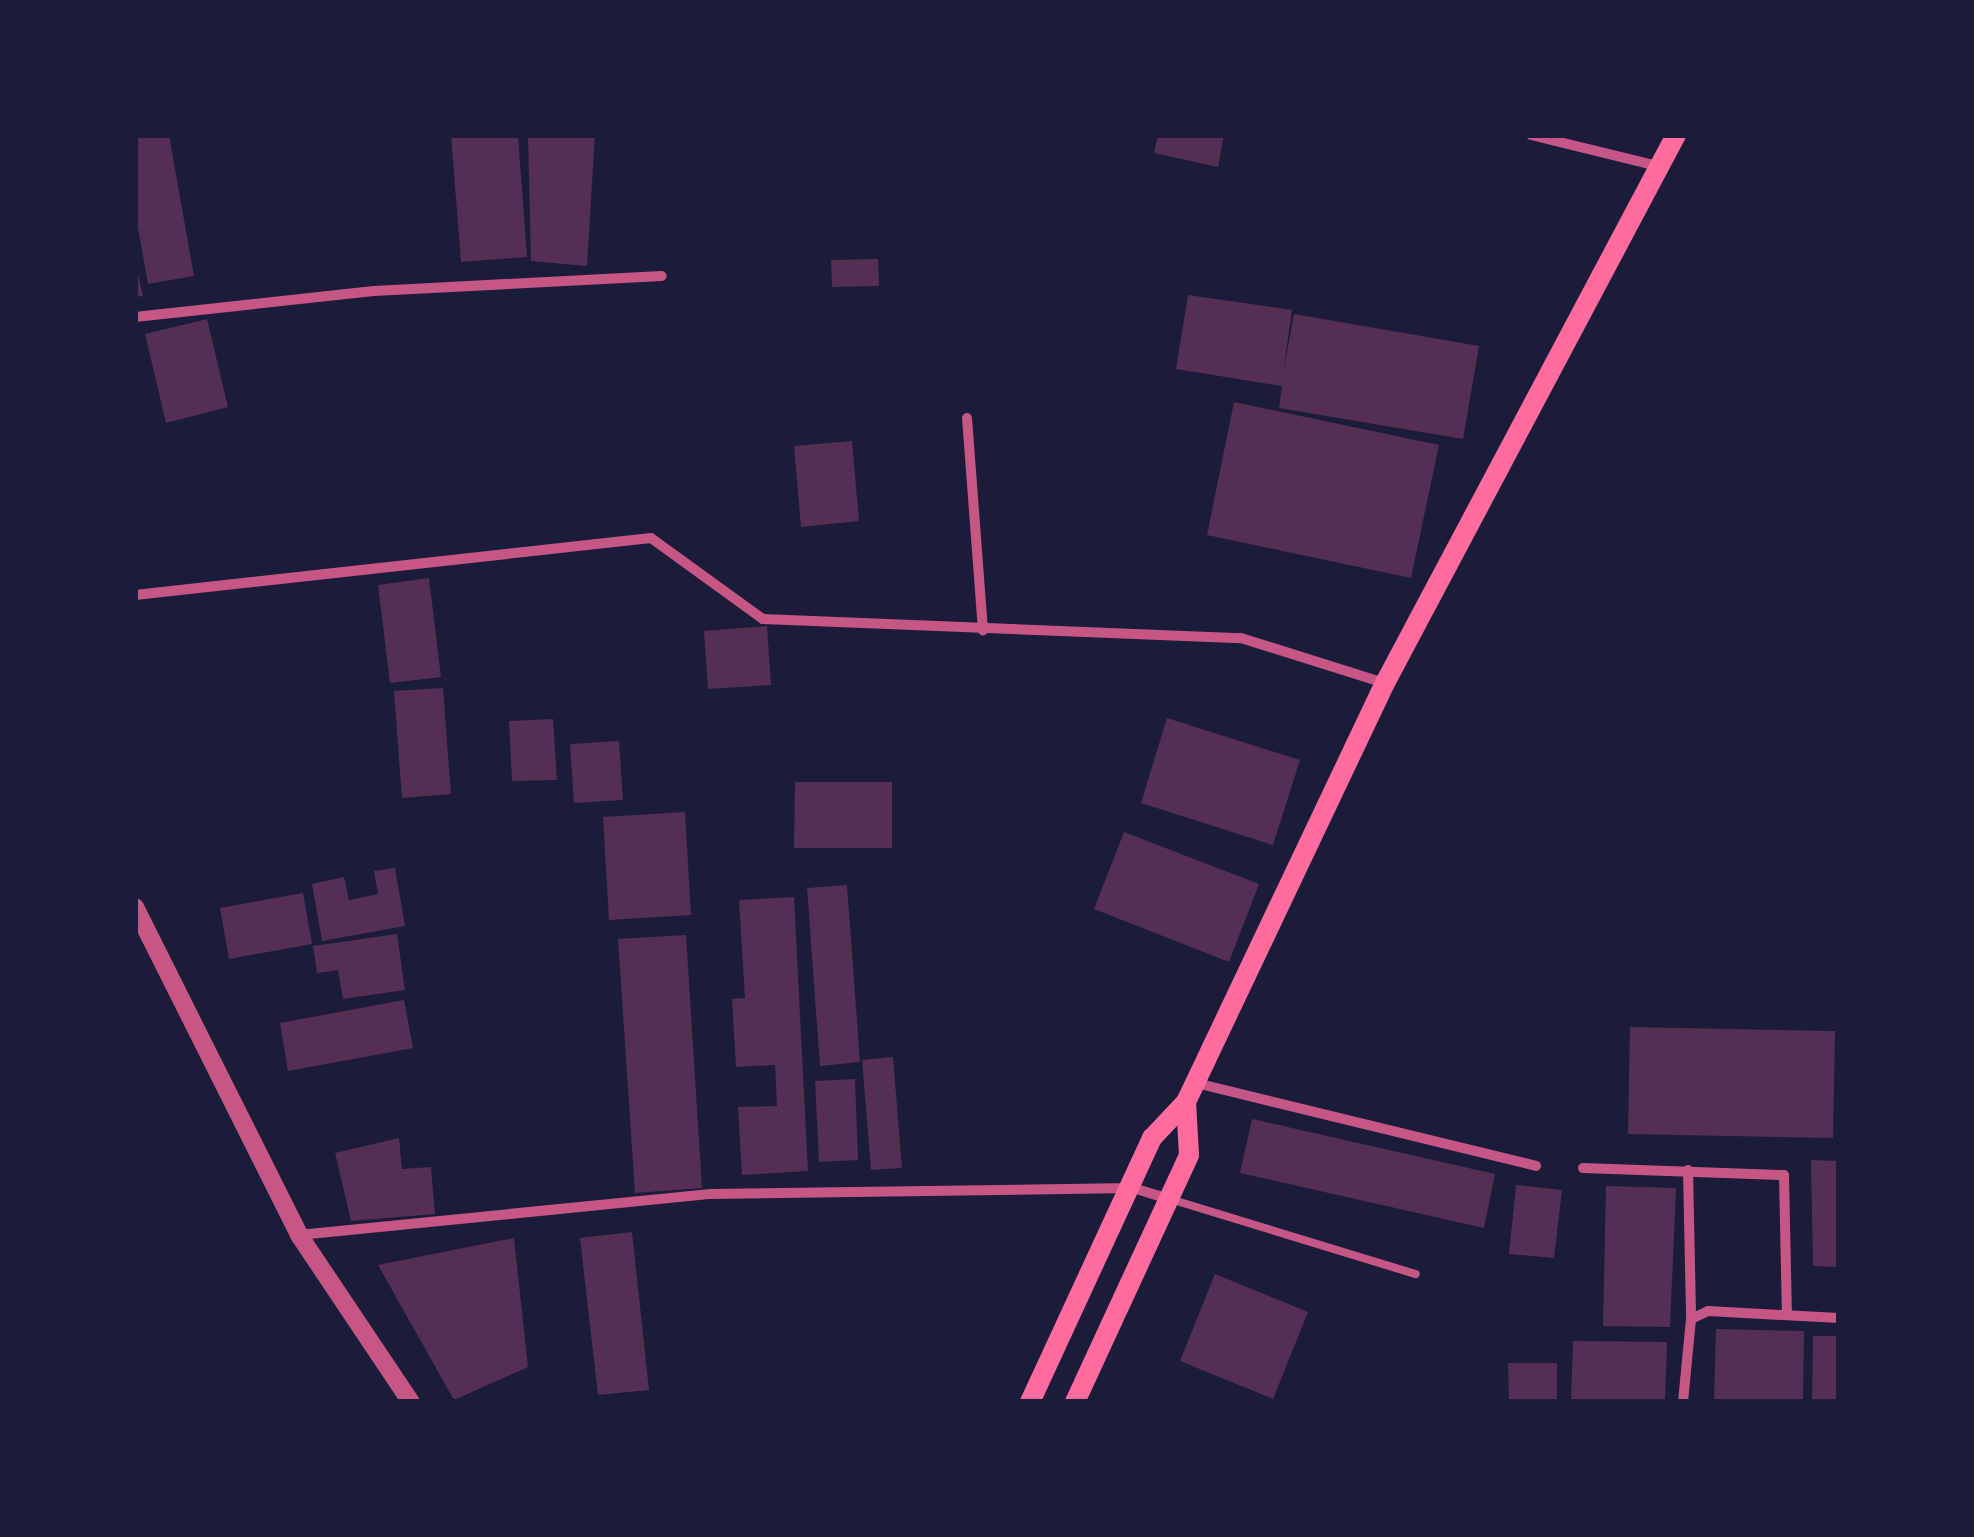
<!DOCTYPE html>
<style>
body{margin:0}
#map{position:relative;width:1974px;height:1537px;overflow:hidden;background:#1b1b3a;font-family:Manrope,sans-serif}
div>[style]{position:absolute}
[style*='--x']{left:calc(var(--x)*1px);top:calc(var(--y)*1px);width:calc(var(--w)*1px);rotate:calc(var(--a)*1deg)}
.building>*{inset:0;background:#542f53}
.service>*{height:8px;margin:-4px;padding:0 4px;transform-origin:4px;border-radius:4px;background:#c65784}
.minor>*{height:10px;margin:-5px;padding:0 5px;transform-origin:5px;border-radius:5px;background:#c65784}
.tertiary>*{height:18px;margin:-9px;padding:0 9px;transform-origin:9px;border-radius:9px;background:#c65784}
.secondary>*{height:20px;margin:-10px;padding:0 10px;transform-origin:10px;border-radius:10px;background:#ff6b9d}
span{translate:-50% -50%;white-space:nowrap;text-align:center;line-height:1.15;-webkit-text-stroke:8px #1b1b3a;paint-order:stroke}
.frame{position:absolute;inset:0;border:138px solid #1b1b3a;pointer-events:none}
</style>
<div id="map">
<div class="building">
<div style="clip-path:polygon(135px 135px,169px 135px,194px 276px,148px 284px,135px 211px)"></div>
<div style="clip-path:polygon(451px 135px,518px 135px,527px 257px,461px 262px)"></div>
<div style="clip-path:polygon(528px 135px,595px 135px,587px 266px,531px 261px)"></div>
<div style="clip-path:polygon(1158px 135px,1224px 135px,1218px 167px,1154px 153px)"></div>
<div style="clip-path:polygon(878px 259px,879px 286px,832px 287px,831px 260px)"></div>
<div style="clip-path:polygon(135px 262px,143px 296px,135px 297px)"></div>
<div style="clip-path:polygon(1188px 295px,1292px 310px,1283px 374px,1294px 314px,1479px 346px,1463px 439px,1279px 408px,1282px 386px,1176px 369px)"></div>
<div style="clip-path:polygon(207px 319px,228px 407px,166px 423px,145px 334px)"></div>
<div style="clip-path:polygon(1234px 402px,1439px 445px,1411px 578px,1207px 535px)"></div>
<div style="clip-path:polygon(852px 441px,859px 521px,801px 527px,794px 446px)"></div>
<div style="clip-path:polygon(429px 578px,441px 677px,390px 683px,378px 585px)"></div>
<div style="clip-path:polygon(767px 626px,771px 685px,708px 689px,704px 631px)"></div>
<div style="clip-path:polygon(443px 688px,451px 794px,402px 798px,394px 691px)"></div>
<div style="clip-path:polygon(1167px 718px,1300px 760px,1273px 845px,1141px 803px)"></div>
<div style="clip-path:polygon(553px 719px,557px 780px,512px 781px,509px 721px)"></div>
<div style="clip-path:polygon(619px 741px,623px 800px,574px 803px,570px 744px)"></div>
<div style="clip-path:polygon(795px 782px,892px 782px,892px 848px,794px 848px)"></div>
<div style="clip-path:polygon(685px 812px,691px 915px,609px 920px,603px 817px)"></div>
<div style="clip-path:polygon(1124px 832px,1259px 884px,1229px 962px,1094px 909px)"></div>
<div style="clip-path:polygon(395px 868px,405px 926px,322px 941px,312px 884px,344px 877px,349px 900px,378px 894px,374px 871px)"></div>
<div style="clip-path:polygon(847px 885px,860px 1062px,820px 1066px,807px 888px)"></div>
<div style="clip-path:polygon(303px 893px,312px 944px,229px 959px,220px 908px)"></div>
<div style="clip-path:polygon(794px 897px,808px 1171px,742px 1175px,738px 1107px,777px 1106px,775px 1065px,736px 1067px,732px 999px,745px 998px,739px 900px)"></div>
<div style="clip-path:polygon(397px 934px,405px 990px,343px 999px,338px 970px,317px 973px,313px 946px)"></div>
<div style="clip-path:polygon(686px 935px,702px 1188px,635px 1193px,618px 939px)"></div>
<div style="clip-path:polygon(404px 1000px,413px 1048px,288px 1071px,280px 1023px)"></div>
<div style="clip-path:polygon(1630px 1027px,1835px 1031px,1833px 1138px,1628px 1134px)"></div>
<div style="clip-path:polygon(893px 1057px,902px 1168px,871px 1170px,862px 1060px)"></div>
<div style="clip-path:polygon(855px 1079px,858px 1160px,819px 1162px,815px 1081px)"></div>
<div style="clip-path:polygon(1252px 1119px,1495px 1174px,1484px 1228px,1240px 1173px)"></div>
<div style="clip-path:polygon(399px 1138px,402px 1169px,431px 1167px,435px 1214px,351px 1221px,335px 1153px)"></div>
<div style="clip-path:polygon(1811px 1160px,1839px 1161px,1839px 1267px,1813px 1266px)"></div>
<div style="clip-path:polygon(1516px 1185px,1562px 1190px,1554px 1258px,1509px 1254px)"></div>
<div style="clip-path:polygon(1606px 1186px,1676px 1188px,1670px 1327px,1603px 1326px)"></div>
<div style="clip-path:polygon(632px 1232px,649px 1390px,598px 1395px,580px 1238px)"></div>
<div style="clip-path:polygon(514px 1238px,528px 1367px,454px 1400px,378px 1265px)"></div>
<div style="clip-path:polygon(1215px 1274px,1308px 1312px,1273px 1399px,1180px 1361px)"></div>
<div style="clip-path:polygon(1716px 1329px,1804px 1331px,1803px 1402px,1714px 1402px)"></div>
<div style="clip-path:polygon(1813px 1336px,1839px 1336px,1839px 1402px,1812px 1402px)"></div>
<div style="clip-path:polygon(1573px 1341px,1667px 1342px,1665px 1402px,1571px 1402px)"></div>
<div style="clip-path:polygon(1508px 1363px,1557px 1363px,1557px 1402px,1509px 1402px)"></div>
</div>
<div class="service">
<div style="--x:1170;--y:1199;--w:257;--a:17"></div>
</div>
<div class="minor">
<div style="--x:1531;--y:135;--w:134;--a:13.8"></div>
<div style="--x:135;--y:317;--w:240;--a:-6.2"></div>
<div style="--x:374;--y:291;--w:288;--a:-3"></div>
<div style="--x:967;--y:418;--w:213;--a:85.7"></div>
<div style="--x:135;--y:595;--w:519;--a:-6.3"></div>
<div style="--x:651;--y:538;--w:138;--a:35.9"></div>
<div style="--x:763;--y:619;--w:478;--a:2.3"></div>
<div style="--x:1241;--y:638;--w:151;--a:17.4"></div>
<div style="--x:1196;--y:1083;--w:350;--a:13.7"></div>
<div style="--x:1583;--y:1168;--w:201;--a:2"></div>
<div style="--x:1784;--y:1175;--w:140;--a:88.8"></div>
<div style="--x:1688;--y:1170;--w:149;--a:88.8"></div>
<div style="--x:299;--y:1235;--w:414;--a:-5.7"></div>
<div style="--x:711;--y:1194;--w:422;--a:-0.8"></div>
<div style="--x:1133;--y:1188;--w:39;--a:17"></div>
<div style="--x:1683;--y:1402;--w:83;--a:-84.5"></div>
<div style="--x:1691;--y:1319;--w:19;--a:-25"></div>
<div style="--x:1708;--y:1311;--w:131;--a:3.1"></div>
</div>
<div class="tertiary">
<div style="--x:135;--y:907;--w:367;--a:63.4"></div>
<div style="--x:299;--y:1235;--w:201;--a:56.2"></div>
</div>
<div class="secondary">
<div style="--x:1030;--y:1402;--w:291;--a:-65.2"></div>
<div style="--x:1152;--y:1138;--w:50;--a:-46.6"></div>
<div style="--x:1186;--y:1102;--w:464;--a:-64.6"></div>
<div style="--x:1385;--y:683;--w:620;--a:-62.03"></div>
<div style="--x:1075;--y:1402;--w:272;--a:-65.2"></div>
<div style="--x:1189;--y:1155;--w:53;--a:-93.2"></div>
</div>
<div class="frame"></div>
</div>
